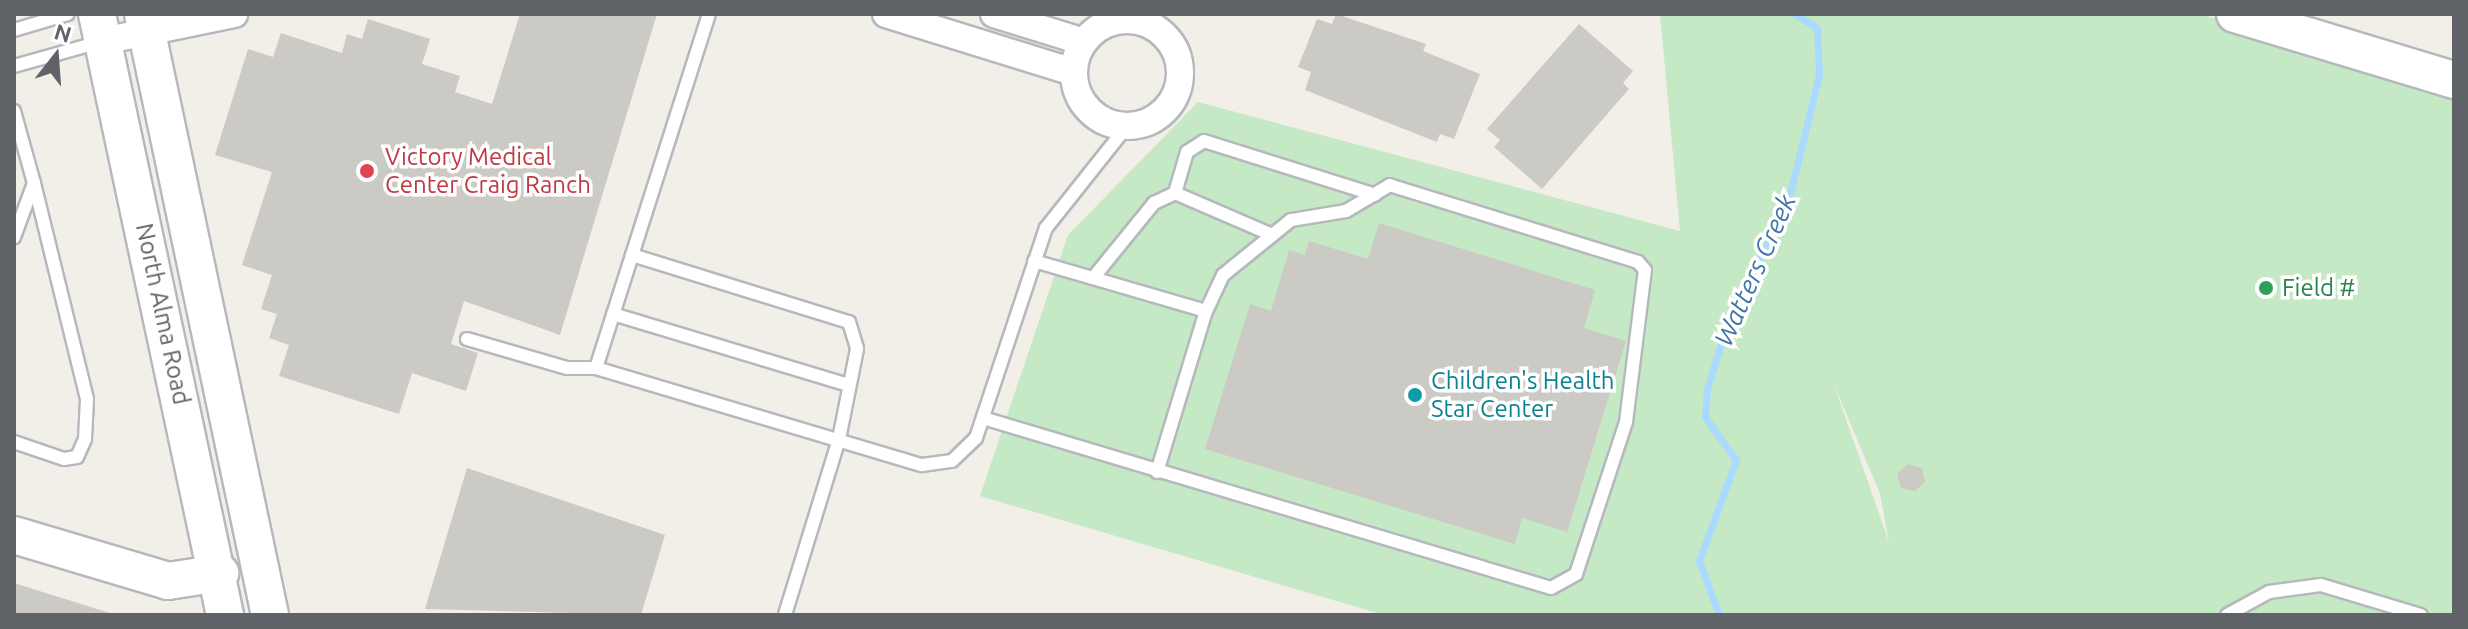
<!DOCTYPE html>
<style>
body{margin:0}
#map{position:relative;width:2468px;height:629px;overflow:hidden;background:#f1efe8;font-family:Ubuntu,sans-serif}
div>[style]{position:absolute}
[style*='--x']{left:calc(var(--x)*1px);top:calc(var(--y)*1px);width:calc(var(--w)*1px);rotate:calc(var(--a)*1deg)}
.green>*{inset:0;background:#c5e8c5}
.stream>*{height:7px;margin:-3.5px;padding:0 3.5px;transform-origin:3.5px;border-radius:3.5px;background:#aadaff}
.building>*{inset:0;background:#cccac5}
.roads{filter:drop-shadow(2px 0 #b5b8bc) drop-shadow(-2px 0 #b5b8bc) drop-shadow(0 2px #b5b8bc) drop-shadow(0 -2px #b5b8bc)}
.lane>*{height:12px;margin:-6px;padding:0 6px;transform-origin:6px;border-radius:6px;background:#fff}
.street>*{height:26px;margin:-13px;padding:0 13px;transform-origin:13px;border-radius:13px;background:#fff}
.street>.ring{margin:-13px;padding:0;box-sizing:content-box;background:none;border:26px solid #fff;border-radius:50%}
.secondary>*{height:36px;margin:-18px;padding:0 18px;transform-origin:18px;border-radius:18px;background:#fff}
.dots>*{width:22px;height:22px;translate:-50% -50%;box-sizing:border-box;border:4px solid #fff;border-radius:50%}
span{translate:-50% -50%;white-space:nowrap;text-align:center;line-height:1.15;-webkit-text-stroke:7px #fff;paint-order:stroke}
.health-label{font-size:24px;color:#be3a42}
.left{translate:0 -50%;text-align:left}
.leisure-label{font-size:24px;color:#27864d}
.street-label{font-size:24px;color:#5f6368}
.culture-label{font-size:24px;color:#0d838f}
.water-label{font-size:26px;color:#4174aa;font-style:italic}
.frame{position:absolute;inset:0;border:16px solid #5f6368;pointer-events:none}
.north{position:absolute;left:16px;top:16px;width:80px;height:80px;-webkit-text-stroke:6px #fff;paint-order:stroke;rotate:17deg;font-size:22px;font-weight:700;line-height:32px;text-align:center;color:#5f6368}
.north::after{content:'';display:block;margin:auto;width:28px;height:36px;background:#5f6368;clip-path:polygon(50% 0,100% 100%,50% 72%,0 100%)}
</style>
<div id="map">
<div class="green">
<div style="clip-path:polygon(evenodd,1660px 14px,2200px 14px,2454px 93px,2454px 615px,1384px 615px,980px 496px,1068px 235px,1198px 102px,1680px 231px,1660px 14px,1833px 382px,1880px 494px,1889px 542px,1833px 382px)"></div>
</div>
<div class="stream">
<div style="--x:1719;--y:615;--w:58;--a:-110.3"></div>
<div style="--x:1699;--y:561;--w:108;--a:-69.9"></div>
<div style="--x:1736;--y:460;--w:53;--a:-125.8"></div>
<div style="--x:1705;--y:417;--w:28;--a:-86"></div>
<div style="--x:1707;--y:389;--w:78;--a:-73"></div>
<div style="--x:1730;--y:314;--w:122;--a:-62.2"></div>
<div style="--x:1787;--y:206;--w:135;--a:-76.3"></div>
<div style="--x:1819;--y:75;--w:47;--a:-92.4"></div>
<div style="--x:1817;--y:28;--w:26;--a:-148"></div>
</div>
<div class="building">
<div style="clip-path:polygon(520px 14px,657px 14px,560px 335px,464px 301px,451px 344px,478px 353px,466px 391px,412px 373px,399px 414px,279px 376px,289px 345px,269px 338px,277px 314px,261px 309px,272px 275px,242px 265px,272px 172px,215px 155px,248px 49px,273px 57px,281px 33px,342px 53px,347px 34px,362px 39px,368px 19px,430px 39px,422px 64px,460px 76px,455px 92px,492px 104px)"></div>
<div style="clip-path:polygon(1336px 14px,1426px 44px,1423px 51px,1480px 74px,1454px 139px,1440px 134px,1437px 142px,1305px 90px,1311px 72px,1298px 67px,1317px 19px,1332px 24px)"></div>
<div style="clip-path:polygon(1579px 24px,1633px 71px,1623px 83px,1629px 89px,1542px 189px,1494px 147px,1500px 140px,1487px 129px)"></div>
<div style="clip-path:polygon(1379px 223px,1595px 290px,1584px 328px,1626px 341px,1567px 532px,1522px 518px,1515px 544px,1205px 449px,1250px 304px,1271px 311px,1289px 250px,1305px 255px,1309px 241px,1368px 259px)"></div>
<div style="clip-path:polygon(1908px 464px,1922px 468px,1925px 482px,1915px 491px,1901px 488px,1897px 474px)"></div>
<div style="clip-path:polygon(467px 468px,665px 535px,641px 615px,425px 609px)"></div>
<div style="clip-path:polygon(14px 583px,113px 614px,113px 615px,14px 615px)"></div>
</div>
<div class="roads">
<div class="lane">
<div style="--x:14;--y:30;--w:56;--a:-16.5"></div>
<div style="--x:14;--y:66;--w:89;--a:-15.6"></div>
<div style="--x:14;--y:111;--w:75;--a:74.5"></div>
<div style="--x:34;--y:183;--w:58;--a:110.3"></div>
<div style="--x:1175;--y:193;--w:43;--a:-73.7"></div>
<div style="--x:1187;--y:152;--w:20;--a:-33"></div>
<div style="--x:1204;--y:141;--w:179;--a:17.5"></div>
<div style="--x:632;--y:255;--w:227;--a:17.2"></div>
<div style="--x:849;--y:322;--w:28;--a:73"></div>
<div style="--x:857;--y:349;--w:92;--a:101.3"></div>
<div style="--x:839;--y:439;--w:184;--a:107.1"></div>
<div style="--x:1093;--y:278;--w:97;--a:-50.9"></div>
<div style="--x:1154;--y:203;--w:23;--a:-25"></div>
<div style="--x:1175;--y:193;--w:106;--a:23.4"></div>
<div style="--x:613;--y:314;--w:245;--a:16.8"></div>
<div style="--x:467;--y:339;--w:104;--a:16.2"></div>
<div style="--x:567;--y:368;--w:29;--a:0"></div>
<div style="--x:596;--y:368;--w:340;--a:16.6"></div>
<div style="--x:922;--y:465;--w:30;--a:-8"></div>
<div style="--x:952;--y:461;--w:33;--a:-44"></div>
<div style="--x:976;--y:438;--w:221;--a:-71.6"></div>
<div style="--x:1046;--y:228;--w:130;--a:-51.5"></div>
<div style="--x:596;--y:368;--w:372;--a:-72.3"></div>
<div style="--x:983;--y:418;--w:593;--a:16.66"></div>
<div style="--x:1551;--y:588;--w:29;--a:-29"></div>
<div style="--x:1576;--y:574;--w:160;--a:-71.8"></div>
<div style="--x:1626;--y:422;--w:153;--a:-82.9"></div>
<div style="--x:1645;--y:270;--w:11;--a:-131"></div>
<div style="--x:1638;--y:262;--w:260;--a:-162.8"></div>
<div style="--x:1390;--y:185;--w:51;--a:149.4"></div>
<div style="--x:1346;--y:211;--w:56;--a:170.7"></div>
<div style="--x:1291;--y:220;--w:87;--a:141"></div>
<div style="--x:1223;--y:275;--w:40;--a:115"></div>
<div style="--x:1206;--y:311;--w:179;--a:-163.8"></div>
<div style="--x:14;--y:442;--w:53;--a:18.8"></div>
<div style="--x:64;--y:459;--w:13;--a:-9"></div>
<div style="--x:77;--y:457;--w:20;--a:-66"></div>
<div style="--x:85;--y:439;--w:40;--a:-87.1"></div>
<div style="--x:87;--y:399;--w:222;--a:-103.8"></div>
<div style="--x:1157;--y:472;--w:168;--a:-73.1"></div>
<div style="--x:2227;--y:615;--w:48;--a:-28.7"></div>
<div style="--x:2269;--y:592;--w:52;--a:-7.7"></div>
<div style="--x:2321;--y:585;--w:104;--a:16.7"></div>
</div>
<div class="street">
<div style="--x:886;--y:14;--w:196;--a:17.2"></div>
<div style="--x:994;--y:14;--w:94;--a:17.3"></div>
<div class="ring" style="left:1074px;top:20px;width:80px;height:80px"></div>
<div style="--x:103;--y:41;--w:134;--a:-11.6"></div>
</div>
<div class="secondary">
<div style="--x:97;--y:14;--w:614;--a:77.98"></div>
<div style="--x:143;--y:14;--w:614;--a:78.07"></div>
<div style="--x:2235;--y:14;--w:229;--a:16.8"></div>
<div style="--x:14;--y:535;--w:161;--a:16.6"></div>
<div style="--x:168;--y:581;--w:53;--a:-8.7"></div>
</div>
</div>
<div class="dots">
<div style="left:367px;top:171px;background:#e0444e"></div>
<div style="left:2266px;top:288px;background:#2e9e5b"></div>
<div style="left:1415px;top:395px;background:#0f9aa8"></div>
</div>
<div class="health-label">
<span class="left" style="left:385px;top:171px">Victory Medical<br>Center Craig Ranch</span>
</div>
<div class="leisure-label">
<span class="left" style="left:2282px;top:288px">Field #</span>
</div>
<div class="street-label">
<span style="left:163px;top:314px;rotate:78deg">North Alma Road</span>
</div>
<div class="culture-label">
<span class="left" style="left:1431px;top:395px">Children's Health<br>Star Center</span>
</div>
<div class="water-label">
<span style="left:1755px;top:270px;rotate:-66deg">Watters Creek</span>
</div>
<div class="frame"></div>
<div class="north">N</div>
</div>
